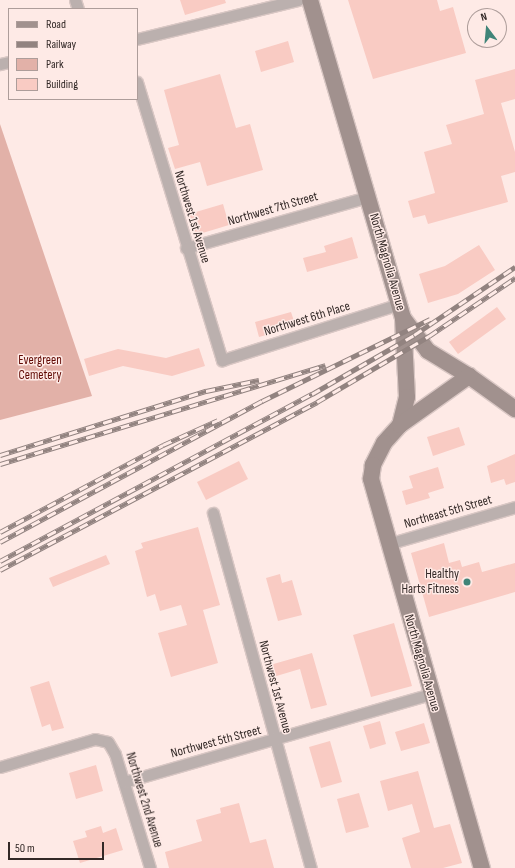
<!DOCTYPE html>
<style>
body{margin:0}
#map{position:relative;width:515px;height:868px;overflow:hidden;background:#feeae6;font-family:"Sofia Sans Condensed",sans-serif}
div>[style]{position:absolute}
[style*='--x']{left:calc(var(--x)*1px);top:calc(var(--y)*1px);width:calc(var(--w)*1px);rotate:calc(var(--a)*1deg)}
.green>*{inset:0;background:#e2b1a8}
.building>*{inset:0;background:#f9cbc3}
.roads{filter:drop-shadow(1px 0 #d9c7c4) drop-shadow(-1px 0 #d9c7c4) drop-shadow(0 1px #d9c7c4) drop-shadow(0 -1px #d9c7c4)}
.street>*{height:11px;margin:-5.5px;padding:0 5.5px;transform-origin:5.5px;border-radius:5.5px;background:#bbb0ae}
.secondary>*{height:16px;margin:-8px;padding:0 8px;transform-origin:8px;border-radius:8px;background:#a1918e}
.rail>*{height:4.5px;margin-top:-2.25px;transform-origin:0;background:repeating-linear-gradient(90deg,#feeae6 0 9px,#928380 0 18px);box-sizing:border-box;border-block:1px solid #928380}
.dots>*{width:11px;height:11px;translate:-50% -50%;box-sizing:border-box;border:2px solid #feeae6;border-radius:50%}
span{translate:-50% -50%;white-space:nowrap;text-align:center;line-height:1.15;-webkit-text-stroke:3px #feeae6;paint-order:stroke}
.street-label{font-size:13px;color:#332927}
.park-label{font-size:13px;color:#600802}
.poi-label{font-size:13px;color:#332927}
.right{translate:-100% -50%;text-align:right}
.legend{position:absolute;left:8px;top:8px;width:130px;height:92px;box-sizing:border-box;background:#feeae6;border:1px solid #ad9d9a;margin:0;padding:5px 7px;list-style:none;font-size:12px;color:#332927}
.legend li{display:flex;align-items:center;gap:8px;height:20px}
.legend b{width:20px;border:1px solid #ad9d9a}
.north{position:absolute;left:467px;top:8px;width:40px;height:40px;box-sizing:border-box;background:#feeae6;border:1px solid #ad9d9a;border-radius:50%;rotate:344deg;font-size:11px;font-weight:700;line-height:16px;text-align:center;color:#332927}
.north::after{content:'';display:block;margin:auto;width:14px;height:18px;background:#408478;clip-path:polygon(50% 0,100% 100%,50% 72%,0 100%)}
.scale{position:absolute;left:8px;top:842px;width:96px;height:18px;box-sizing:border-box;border:2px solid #332927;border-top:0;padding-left:5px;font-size:12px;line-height:14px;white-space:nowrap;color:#332927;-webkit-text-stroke:3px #feeae6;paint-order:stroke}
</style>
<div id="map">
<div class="green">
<div style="clip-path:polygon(0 124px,92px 396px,0 420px)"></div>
</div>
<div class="building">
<div style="clip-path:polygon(180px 0,225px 0,226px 3px,185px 15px)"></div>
<div style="clip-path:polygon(348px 0,437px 0,440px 11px,453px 7px,466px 53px,373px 79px)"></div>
<div style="clip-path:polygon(288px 41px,294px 62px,261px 72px,255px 51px)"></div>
<div style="clip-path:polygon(515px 69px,515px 99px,501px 103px,515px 152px,515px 172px,501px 176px,508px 202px,428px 224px,425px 215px,413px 218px,408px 201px,435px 193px,424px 152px,452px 144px,446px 125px,484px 114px,475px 80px)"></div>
<div style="clip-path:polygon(220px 74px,236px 128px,250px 124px,263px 170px,207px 186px,200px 162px,175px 169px,168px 148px,179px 145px,164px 90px)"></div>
<div style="clip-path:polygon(223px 204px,229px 225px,196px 235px,189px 214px)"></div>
<div style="clip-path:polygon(352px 237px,358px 258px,307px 272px,303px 258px,326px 252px,324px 246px)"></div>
<div style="clip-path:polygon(479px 245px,495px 270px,458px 294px,428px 303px,419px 274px,445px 266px)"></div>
<div style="clip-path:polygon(497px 307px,506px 319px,458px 354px,449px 342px)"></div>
<div style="clip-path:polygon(291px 312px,296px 327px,259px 337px,255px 322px)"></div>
<div style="clip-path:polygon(199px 348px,205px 366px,172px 376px,123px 366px,89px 376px,84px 359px,118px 349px,166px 358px)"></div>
<div style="clip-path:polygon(459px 427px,465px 445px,433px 456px,427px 437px)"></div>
<div style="clip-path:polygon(515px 454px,515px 482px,506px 485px,504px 479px,491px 483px,487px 466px)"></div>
<div style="clip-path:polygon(239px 461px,248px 479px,206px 500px,197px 482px)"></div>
<div style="clip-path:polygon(438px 467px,444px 488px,428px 493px,430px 498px,406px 505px,402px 491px,413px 488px,409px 476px)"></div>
<div style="clip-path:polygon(198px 527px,220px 605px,203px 610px,218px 663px,171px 677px,158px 633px,187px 625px,181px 605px,160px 611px,155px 594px,147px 597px,135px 551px,143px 548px,141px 543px)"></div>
<div style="clip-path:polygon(444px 543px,449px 563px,460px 560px,462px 567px,479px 562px,482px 572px,515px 563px,515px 592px,429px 617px,411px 553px)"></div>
<div style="clip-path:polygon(106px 555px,110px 564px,53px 587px,49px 578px)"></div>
<div style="clip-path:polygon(280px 574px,282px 583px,292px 580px,302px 615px,278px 621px,266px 578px)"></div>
<div style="clip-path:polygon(394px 623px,412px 686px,371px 697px,353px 635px)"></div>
<div style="clip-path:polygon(312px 653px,327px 705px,311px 709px,300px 669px,273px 677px,270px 665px)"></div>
<div style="clip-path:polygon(49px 681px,64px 728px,52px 731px,50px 724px,42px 727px,30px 687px)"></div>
<div style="clip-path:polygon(380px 721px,386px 744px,370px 749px,363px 726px)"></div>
<div style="clip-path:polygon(424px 723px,430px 743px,401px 751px,395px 732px)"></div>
<div style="clip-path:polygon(330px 741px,342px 782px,321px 788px,309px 747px)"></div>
<div style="clip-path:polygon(96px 765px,103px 791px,76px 799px,69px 773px)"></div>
<div style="clip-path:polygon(418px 771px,434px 828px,450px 824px,462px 863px,443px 868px,411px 868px,402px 838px,420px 832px,412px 804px,388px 811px,380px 781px)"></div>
<div style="clip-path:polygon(359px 793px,369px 827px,346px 833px,337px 799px)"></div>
<div style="clip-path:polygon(239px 803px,250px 843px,266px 839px,274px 868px,169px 868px,165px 852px,202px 841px,196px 820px,221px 813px,220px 808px)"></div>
<div style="clip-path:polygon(101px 826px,103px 833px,116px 828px,123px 850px,80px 863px,73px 841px,87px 837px,85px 831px)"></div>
</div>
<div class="roads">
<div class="street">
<div style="--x:75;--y:0;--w:9;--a:72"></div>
<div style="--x:137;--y:39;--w:166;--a:-13.6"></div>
<div style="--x:0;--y:64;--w:9;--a:-13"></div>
<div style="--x:137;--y:82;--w:291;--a:73"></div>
<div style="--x:222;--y:360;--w:187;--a:-17.5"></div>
<div style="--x:186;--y:248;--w:189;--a:-15.7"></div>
<div style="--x:213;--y:513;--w:368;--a:74.6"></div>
<div style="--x:388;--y:544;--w:132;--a:-16.2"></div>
<div style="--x:0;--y:767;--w:99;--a:-16.4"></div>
<div style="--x:95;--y:739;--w:13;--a:13"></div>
<div style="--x:108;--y:742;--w:14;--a:60"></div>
<div style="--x:115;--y:754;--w:119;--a:72.9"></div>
<div style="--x:124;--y:782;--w:319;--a:-16"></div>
</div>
<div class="secondary">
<div style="--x:310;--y:0;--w:331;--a:73.7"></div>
<div style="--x:403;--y:318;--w:79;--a:87.1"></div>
<div style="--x:407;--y:397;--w:29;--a:104"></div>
<div style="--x:400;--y:425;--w:24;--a:132"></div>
<div style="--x:384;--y:443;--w:25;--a:117"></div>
<div style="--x:373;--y:465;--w:14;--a:98"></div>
<div style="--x:371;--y:479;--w:405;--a:74.1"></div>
<div style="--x:403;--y:318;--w:41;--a:52.9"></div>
<div style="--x:428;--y:351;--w:48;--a:31.4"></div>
<div style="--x:469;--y:376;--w:57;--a:35.7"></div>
<div style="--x:400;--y:425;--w:85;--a:-35.4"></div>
</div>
</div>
<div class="rail">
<div style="--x:0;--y:455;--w:216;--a:-17.3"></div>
<div style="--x:206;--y:391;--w:54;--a:-11.7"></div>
<div style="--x:0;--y:464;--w:340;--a:-16.9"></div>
<div style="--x:0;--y:532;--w:185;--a:-28.1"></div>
<div style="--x:163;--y:445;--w:60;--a:-24.4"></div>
<div style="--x:0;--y:542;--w:298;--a:-28.3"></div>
<div style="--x:262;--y:401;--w:187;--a:-26"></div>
<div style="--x:0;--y:561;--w:354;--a:-28.2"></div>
<div style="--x:312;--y:394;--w:118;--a:-30"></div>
<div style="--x:414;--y:335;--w:122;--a:-34"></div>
<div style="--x:0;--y:570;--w:359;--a:-27.9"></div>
<div style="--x:317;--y:402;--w:130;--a:-30.5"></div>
<div style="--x:429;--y:336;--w:104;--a:-34"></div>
</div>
<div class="dots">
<div style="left:467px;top:582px;background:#408478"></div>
</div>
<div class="street-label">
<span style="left:273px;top:209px;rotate:-16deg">Northwest 7th Street</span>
<span style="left:192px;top:217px;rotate:73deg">Northwest 1st Avenue</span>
<span style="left:387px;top:262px;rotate:74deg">North Magnolia Avenue</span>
<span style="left:307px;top:319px;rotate:-17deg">Northwest 6th Place</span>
<span style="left:448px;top:512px;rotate:-16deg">Northeast 5th Street</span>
<span style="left:422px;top:663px;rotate:74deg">North Magnolia Avenue</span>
<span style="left:275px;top:687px;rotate:75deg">Northwest 1st Avenue</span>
<span style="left:216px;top:742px;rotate:-15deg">Northwest 5th Street</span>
<span style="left:144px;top:800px;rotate:73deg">Northwest 2nd Avenue</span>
</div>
<div class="park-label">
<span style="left:40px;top:368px">Evergreen<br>Cemetery</span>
</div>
<div class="poi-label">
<span class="right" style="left:459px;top:582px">Healthy<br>Harts Fitness</span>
</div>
<ul class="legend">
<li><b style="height:5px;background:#a1918e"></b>Road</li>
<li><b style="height:5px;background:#928380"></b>Railway</li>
<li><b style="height:11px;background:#e2b1a8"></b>Park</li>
<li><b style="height:11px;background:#f9cbc3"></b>Building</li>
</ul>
<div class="north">N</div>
<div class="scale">50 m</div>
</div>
